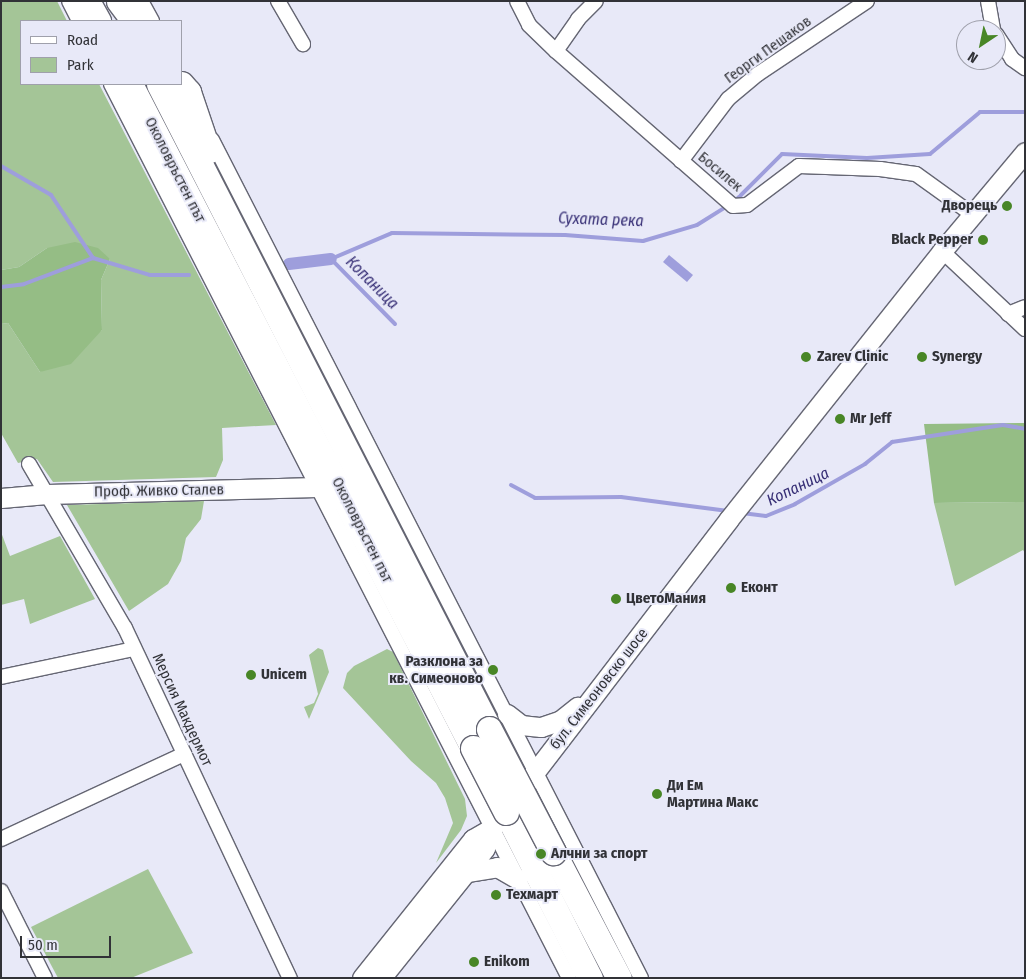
<!DOCTYPE html>
<meta charset="utf-8">
<style>
body{margin:0}
#map{position:relative;width:1026px;height:979px;overflow:hidden;background:#e8e9f8;font-family:"Fira Sans Condensed",sans-serif}
div>[style]{position:absolute}
[style*='--x']{left:calc(var(--x)*1px);top:calc(var(--y)*1px);width:calc(var(--w)*1px);rotate:calc(var(--a)*1deg)}
.green>*{inset:0;background:#a4c597}
.forest>*{inset:0;background:#95bd85}
.water>*{inset:0;background:#9e9edc}
.stream>*{height:4px;margin:-2px;padding:0 2px;transform-origin:2px;border-radius:2px;background:#9e9edc}
.canal>*{height:12px;margin:-6px;padding:0 6px;transform-origin:6px;border-radius:6px;background:#9e9edc}
.roads{filter:drop-shadow(1px 0 #656673) drop-shadow(-1px 0 #656673) drop-shadow(0 1px #656673) drop-shadow(0 -1px #656673)}
.street>*{height:14px;margin:-7px;padding:0 7px;transform-origin:7px;border-radius:7px;background:#fff}
.secondary>*{height:19px;margin:-9.5px;padding:0 9.5px;transform-origin:9.5px;border-radius:9.5px;background:#fff}
.highway>*{height:25px;margin:-12.5px;padding:0 12.5px;transform-origin:12.5px;border-radius:12.5px;background:#fff}
.bridges{filter:drop-shadow(1px 0 #656673) drop-shadow(-1px 0 #656673) drop-shadow(0 1px #656673) drop-shadow(0 -1px #656673)}
.highway-bridge>*{height:25px;margin:-12.5px;padding:0 12.5px;transform-origin:12.5px;border-radius:12.5px;background:#fff}
.dots>*{width:14px;height:14px;translate:-50% -50%;box-sizing:border-box;border:2px solid #e8e9f8;border-radius:50%}
span{translate:-50% -50%;white-space:nowrap;text-align:center;line-height:1.15;-webkit-text-stroke:4px #e8e9f8;paint-order:stroke}
.street-label{font-size:15px;color:#313237}
.poi-label{font-size:15px;color:#313237;font-weight:700}
.right{translate:-100% -50%;text-align:right}
.left{translate:0 -50%;text-align:left}
.water-label{font-size:16px;color:#362e75;font-style:italic}
.frame{position:absolute;inset:0;border:2px solid #313237;pointer-events:none}
.legend{position:absolute;left:20px;top:20px;width:162px;height:65px;box-sizing:border-box;background:#e8e9f8;border:1px solid #9fa0ab;margin:0;padding:6px 9px;list-style:none;font-size:15px;color:#313237}
.legend li{display:flex;align-items:center;gap:10px;height:25px}
.legend b{width:25px;border:1px solid #9fa0ab}
.north{position:absolute;left:956px;top:20px;width:50px;height:50px;box-sizing:border-box;background:#e8e9f8;border:1px solid #9fa0ab;border-radius:50%;rotate:214deg;font-size:14px;font-weight:700;line-height:20px;text-align:center;color:#313237}
.north::after{content:'';display:block;margin:auto;width:18px;height:22px;background:#488626;clip-path:polygon(50% 0,100% 100%,50% 72%,0 100%)}
.scale{position:absolute;left:20px;top:936px;width:91px;height:22px;box-sizing:border-box;border:2px solid #313237;border-top:0;padding-left:6px;font-size:15px;line-height:18px;white-space:nowrap;color:#313237;-webkit-text-stroke:4px #e8e9f8;paint-order:stroke}
</style>
<div id="map">
<div class="green">
<div style="clip-path:polygon(1px 1px,57px 1px,67px 21px,21px 21px,21px 84px,99px 84px,276px 425px,222px 428px,223px 460px,216px 477px,53px 482px,37px 459px,18px 463px,1px 433px,1px 324px,8px 323px,40px 372px,102px 330px,101px 280px,110px 259px,47px 248px,19px 267px,1px 270px)"></div>
<div style="clip-path:polygon(204px 501px,201px 519px,186px 538px,181px 561px,168px 584px,129px 611px,67px 505px)"></div>
<div style="clip-path:polygon(1025px 502px,1025px 553px,1023px 550px,955px 586px,934px 503px)"></div>
<div style="clip-path:polygon(1px 532px,10px 556px,60px 536px,95px 599px,30px 624px,24px 599px,1px 605px)"></div>
<div style="clip-path:polygon(318px 648px,323px 650px,329px 672px,309px 719px,304px 707px,314px 703px,318px 694px,309px 655px)"></div>
<div style="clip-path:polygon(387px 649px,393px 652px,465px 799px,467px 816px,461px 830px,436px 863px,453px 823px,445px 798px,436px 783px,411px 761px,343px 688px,347px 673px,354px 666px)"></div>
<div style="clip-path:polygon(148px 869px,193px 953px,131px 978px,58px 978px,31px 927px)"></div>
</div>
<div class="forest">
<div style="clip-path:polygon(75px 242px,98px 248px,110px 259px,101px 280px,102px 330px,71px 364px,40px 372px,8px 323px,1px 324px,1px 270px,19px 267px,47px 248px)"></div>
<div style="clip-path:polygon(1025px 423px,1025px 502px,934px 503px,924px 424px)"></div>
</div>
<div class="water">
<div style="clip-path:polygon(669px 255px,693px 275px,687px 282px,663px 262px)"></div>
</div>
<div class="stream">
<div style="--x:1;--y:166;--w:58;--a:30.1"></div>
<div style="--x:51;--y:195;--w:76;--a:56.3"></div>
<div style="--x:735;--y:201;--w:66;--a:-45"></div>
<div style="--x:782;--y:154;--w:85;--a:2.7"></div>
<div style="--x:867;--y:158;--w:63;--a:-3.6"></div>
<div style="--x:930;--y:154;--w:65;--a:-40"></div>
<div style="--x:980;--y:112;--w:45;--a:0"></div>
<div style="--x:1;--y:287;--w:23;--a:-7"></div>
<div style="--x:24;--y:284;--w:74;--a:-20.6"></div>
<div style="--x:93;--y:258;--w:59;--a:16.6"></div>
<div style="--x:150;--y:275;--w:39;--a:0"></div>
<div style="--x:395;--y:324;--w:91;--a:-134.6"></div>
<div style="--x:331;--y:259;--w:66;--a:-23.1"></div>
<div style="--x:392;--y:233;--w:173;--a:0.7"></div>
<div style="--x:565;--y:235;--w:78;--a:4.4"></div>
<div style="--x:643;--y:241;--w:56;--a:-16.5"></div>
<div style="--x:697;--y:225;--w:36;--a:-32"></div>
<div style="--x:511;--y:485;--w:27;--a:28"></div>
<div style="--x:535;--y:498;--w:86;--a:-0.7"></div>
<div style="--x:621;--y:497;--w:108;--a:7.5"></div>
<div style="--x:742;--y:513;--w:24;--a:7"></div>
<div style="--x:766;--y:516;--w:31;--a:-22"></div>
<div style="--x:795;--y:504;--w:81;--a:-29.7"></div>
<div style="--x:865;--y:464;--w:35;--a:-39"></div>
<div style="--x:892;--y:442;--w:112;--a:-8.7"></div>
<div style="--x:1003;--y:425;--w:22;--a:10"></div>
</div>
<div class="canal">
<div style="--x:289;--y:264;--w:42;--a:-6.8"></div>
</div>
<div class="roads">
<div class="street">
<div style="--x:69;--y:1;--w:22;--a:63"></div>
<div style="--x:141;--y:1;--w:23;--a:61"></div>
<div style="--x:278;--y:1;--w:50;--a:59.8"></div>
<div style="--x:517;--y:1;--w:27;--a:63"></div>
<div style="--x:529;--y:25;--w:37;--a:44"></div>
<div style="--x:556;--y:51;--w:235;--a:41.2"></div>
<div style="--x:733;--y:206;--w:14;--a:-4"></div>
<div style="--x:747;--y:205;--w:65;--a:-36.9"></div>
<div style="--x:799;--y:166;--w:81;--a:2.1"></div>
<div style="--x:880;--y:169;--w:36;--a:8"></div>
<div style="--x:916;--y:174;--w:70;--a:35.7"></div>
<div style="--x:988;--y:1;--w:29;--a:80"></div>
<div style="--x:996;--y:34;--w:30;--a:57"></div>
<div style="--x:1012;--y:59;--w:16;--a:35"></div>
<div style="--x:556;--y:51;--w:39;--a:-55"></div>
<div style="--x:578;--y:19;--w:25;--a:-45"></div>
<div style="--x:111;--y:84;--w:1004;--a:62.87"></div>
<div style="--x:212;--y:140;--w:941;--a:62.89"></div>
<div style="--x:681;--y:161;--w:78;--a:-52.8"></div>
<div style="--x:728;--y:99;--w:39;--a:-40"></div>
<div style="--x:758;--y:74;--w:131;--a:-33.8"></div>
<div style="--x:942;--y:251;--w:114;--a:43.2"></div>
<div style="--x:1008;--y:314;--w:18;--a:-22"></div>
<div style="--x:29;--y:464;--w:190;--a:59.7"></div>
<div style="--x:125;--y:628;--w:387;--a:64.8"></div>
<div style="--x:1;--y:677;--w:136;--a:-11.9"></div>
<div style="--x:1;--y:839;--w:202;--a:-24.9"></div>
<div style="--x:1;--y:891;--w:97;--a:63.2"></div>
</div>
<div class="secondary">
<div style="--x:1;--y:498;--w:46;--a:-5"></div>
<div style="--x:47;--y:494;--w:270;--a:-1.5"></div>
<div style="--x:507;--y:714;--w:18;--a:38"></div>
<div style="--x:521;--y:725;--w:20;--a:6"></div>
<div style="--x:541;--y:727;--w:21;--a:-19"></div>
<div style="--x:561;--y:720;--w:21;--a:-39"></div>
<div style="--x:467;--y:872;--w:30;--a:-9"></div>
<div style="--x:497;--y:867;--w:24;--a:30"></div>
<div style="--x:362;--y:978;--w:178;--a:-51.4"></div>
<div style="--x:473;--y:839;--w:22;--a:-30"></div>
<div style="--x:381;--y:978;--w:166;--a:-51.3"></div>
<div style="--x:485;--y:848;--w:21;--a:-71"></div>
<div style="--x:492;--y:828;--w:389;--a:-52.5"></div>
<div style="--x:729;--y:519;--w:342;--a:-51.5"></div>
<div style="--x:942;--y:251;--w:129;--a:-50"></div>
</div>
<div class="highway">
<div style="--x:87;--y:1;--w:23;--a:61"></div>
<div style="--x:119;--y:1;--w:25;--a:53"></div>
<div style="--x:130;--y:84;--w:747;--a:62.68"></div>
<div style="--x:159;--y:84;--w:725;--a:62.9"></div>
<div style="--x:181;--y:84;--w:11;--a:49"></div>
<div style="--x:188;--y:92;--w:62;--a:71.3"></div>
<div style="--x:506;--y:812;--w:186;--a:63.2"></div>
<div style="--x:553;--y:852;--w:142;--a:62.4"></div>
</div>
</div>
<div class="bridges">
<div class="highway-bridge">
<div style="--x:489;--y:729;--w:139;--a:62.5"></div>
<div style="--x:473;--y:748;--w:72;--a:62.7"></div>
</div>
</div>
<div class="dots">
<div style="left:1007px;top:206px;background:#488626"></div>
<div style="left:983px;top:240px;background:#488626"></div>
<div style="left:806px;top:357px;background:#488626"></div>
<div style="left:922px;top:357px;background:#488626"></div>
<div style="left:840px;top:419px;background:#488626"></div>
<div style="left:731px;top:588px;background:#488626"></div>
<div style="left:616px;top:599px;background:#488626"></div>
<div style="left:493px;top:670px;background:#488626"></div>
<div style="left:251px;top:675px;background:#488626"></div>
<div style="left:657px;top:794px;background:#488626"></div>
<div style="left:541px;top:854px;background:#488626"></div>
<div style="left:496px;top:895px;background:#488626"></div>
<div style="left:474px;top:962px;background:#488626"></div>
</div>
<div class="street-label">
<span style="left:768px;top:50px;rotate:-36deg">Георги Пешаков</span>
<span style="left:175px;top:170px;rotate:63deg">Околовръстен път</span>
<span style="left:720px;top:172px;rotate:40deg">Босилек</span>
<span style="left:159px;top:491px;rotate:-1deg">Проф. Живко Сталев</span>
<span style="left:362px;top:530px;rotate:63deg">Околовръстен път</span>
<span style="left:599px;top:689px;rotate:-52deg">бул. Симеоновско шосе</span>
<span style="left:182px;top:710px;rotate:65deg">Мерсия Макдермот</span>
</div>
<div class="poi-label">
<span class="right" style="left:997px;top:206px">Дворець</span>
<span class="right" style="left:973px;top:240px">Black Pepper</span>
<span class="left" style="left:817px;top:357px">Zarev Clinic</span>
<span class="left" style="left:932px;top:357px">Synergy</span>
<span class="left" style="left:850px;top:419px">Mr Jeff</span>
<span class="left" style="left:741px;top:588px">Еконт</span>
<span class="left" style="left:626px;top:599px">ЦветоМания</span>
<span class="right" style="left:483px;top:670px">Разклона за<br>кв. Симеоново</span>
<span class="left" style="left:261px;top:675px">Unicem</span>
<span class="left" style="left:667px;top:794px">Ди Ем<br>Мартина Макс</span>
<span class="left" style="left:551px;top:854px">Алчни за спорт</span>
<span class="left" style="left:506px;top:895px">Техмарт</span>
<span class="left" style="left:484px;top:962px">Enikom</span>
</div>
<div class="water-label">
<span style="left:601px;top:220px;rotate:2deg">Сухата река</span>
<span style="left:372px;top:283px;rotate:45deg">Копаница</span>
<span style="left:798px;top:487px;rotate:-26deg">Копаница</span>
</div>
<div class="frame"></div>
<ul class="legend">
<li><b style="height:6px;background:#fff"></b>Road</li>
<li><b style="height:14px;background:#a4c597"></b>Park</li>
</ul>
<div class="north">N</div>
<div class="scale">50 m</div>
</div>
